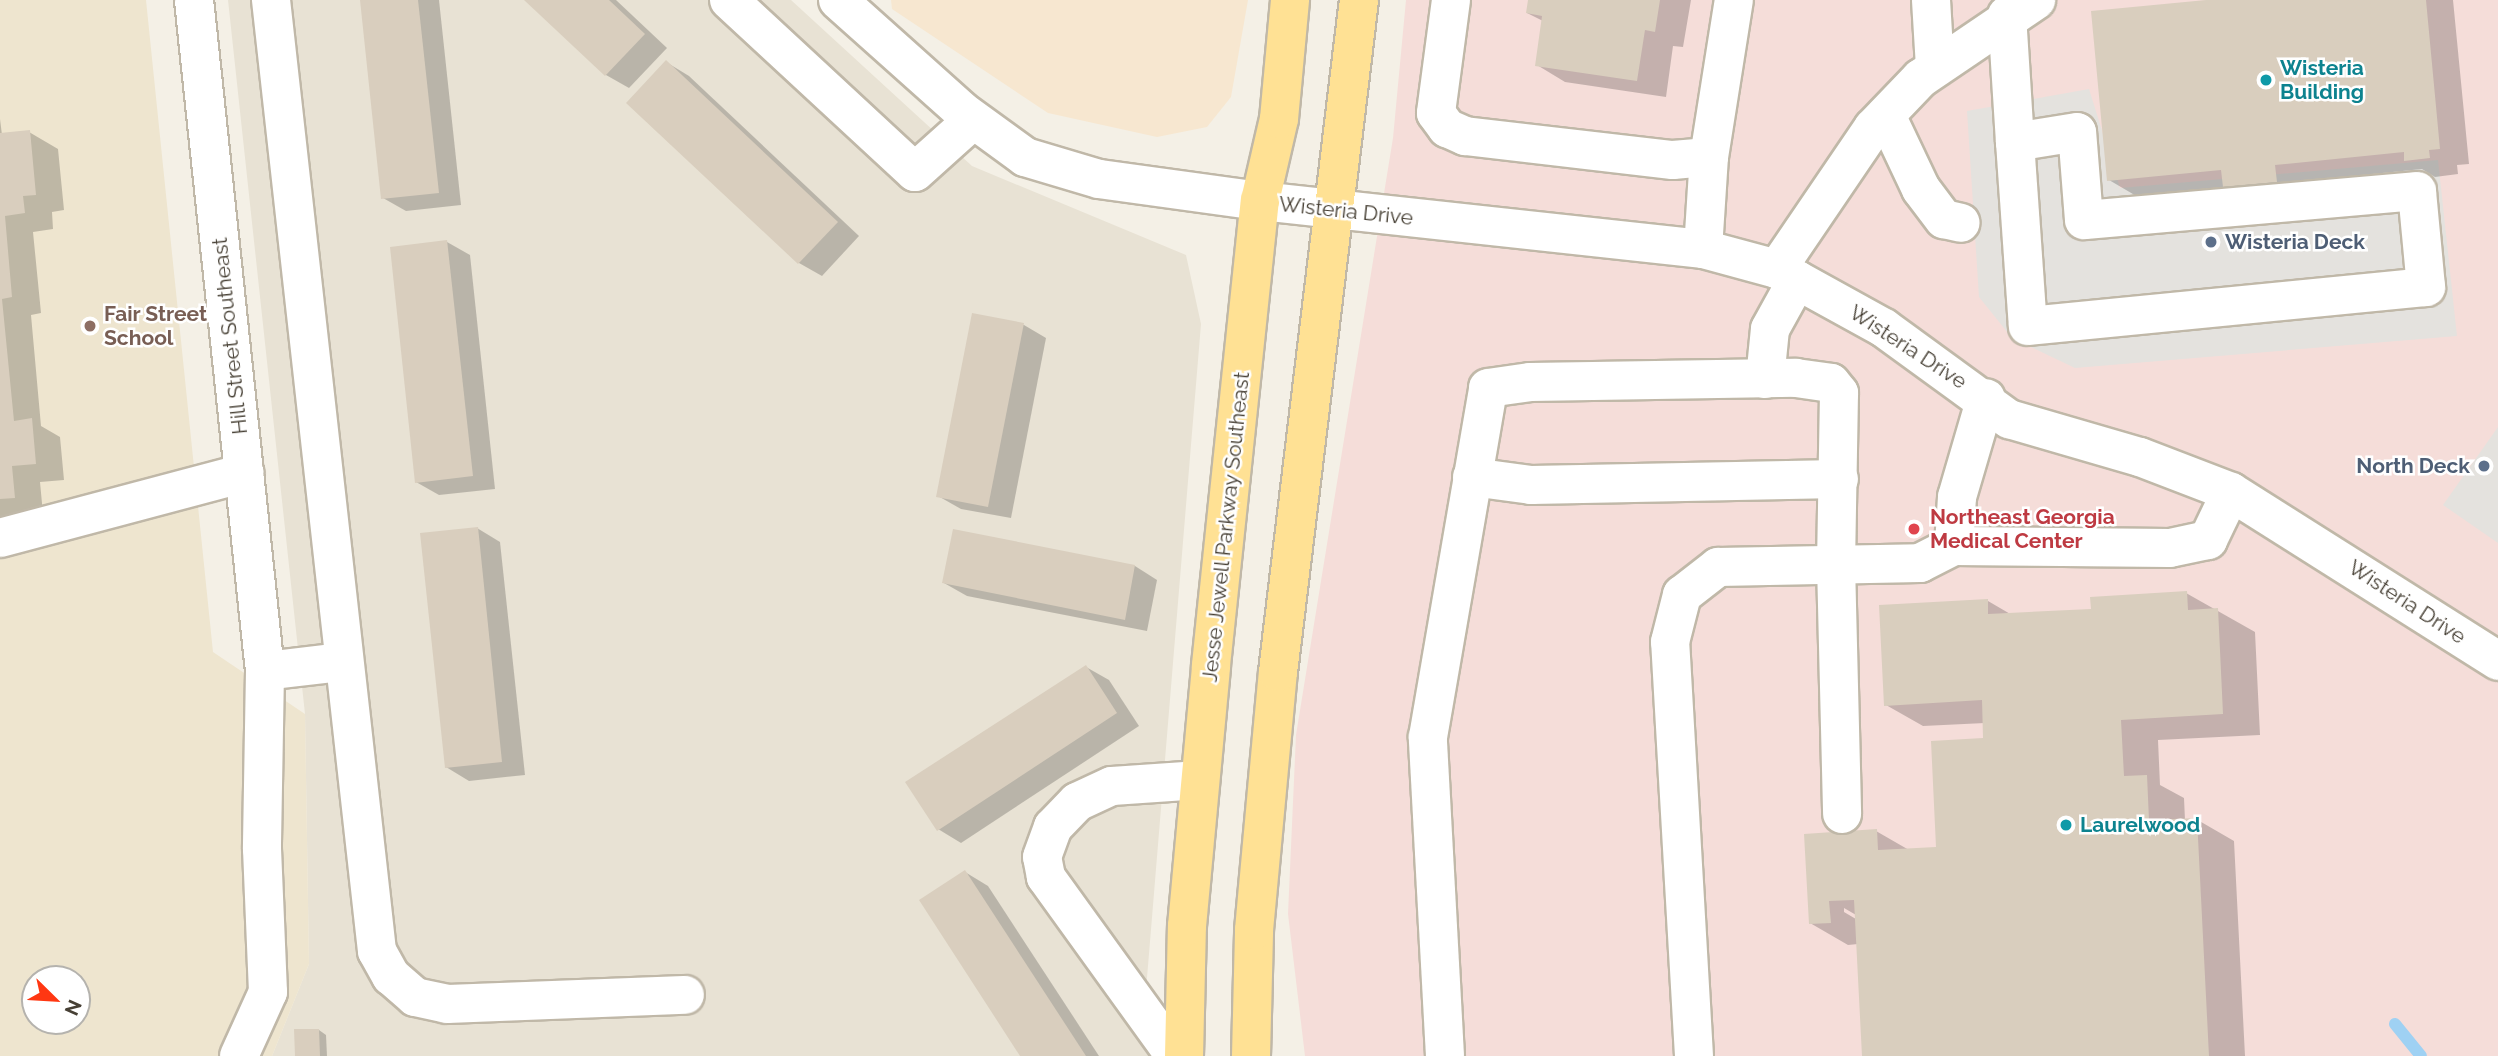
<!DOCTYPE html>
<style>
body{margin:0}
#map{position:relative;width:2498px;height:1056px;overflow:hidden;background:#f4f0e6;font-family:Raleway,sans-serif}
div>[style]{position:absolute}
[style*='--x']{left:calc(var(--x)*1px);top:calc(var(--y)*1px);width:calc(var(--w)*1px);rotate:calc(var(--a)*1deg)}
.residential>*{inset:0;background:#e8e2d4}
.commercial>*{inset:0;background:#f7e7d0}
.education>*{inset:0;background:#eee5cf}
.medical>*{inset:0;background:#f5ddd9}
.parking>*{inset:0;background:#e4e2de}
.shadow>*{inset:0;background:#0003}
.stream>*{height:12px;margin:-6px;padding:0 6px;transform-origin:6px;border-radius:6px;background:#9fd1f3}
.building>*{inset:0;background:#d9cebe}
.roads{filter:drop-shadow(2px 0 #c0b8a8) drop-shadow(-2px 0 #c0b8a8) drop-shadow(0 2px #c0b8a8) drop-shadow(0 -2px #c0b8a8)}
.minor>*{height:38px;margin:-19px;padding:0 19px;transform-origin:19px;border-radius:19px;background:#fff}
.major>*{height:38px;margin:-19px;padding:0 19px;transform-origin:19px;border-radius:19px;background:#ffe194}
.dots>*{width:19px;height:19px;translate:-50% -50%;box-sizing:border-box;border:4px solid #fff;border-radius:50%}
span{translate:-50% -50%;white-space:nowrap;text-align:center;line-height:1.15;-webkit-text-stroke:5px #fff;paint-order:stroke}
.culture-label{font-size:21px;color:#0d838f;font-weight:700}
.left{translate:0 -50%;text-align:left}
.street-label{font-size:21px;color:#474035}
.service-label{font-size:21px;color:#4e5e75;font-weight:700}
.right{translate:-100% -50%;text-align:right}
.education-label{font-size:21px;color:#785e54;font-weight:700}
.health-label{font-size:21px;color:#be3a42;font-weight:700}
.north{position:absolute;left:21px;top:965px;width:70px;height:70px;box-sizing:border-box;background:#fff;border:2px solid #b5b3ae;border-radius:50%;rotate:114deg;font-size:19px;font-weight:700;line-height:28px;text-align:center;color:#474035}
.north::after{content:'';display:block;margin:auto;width:24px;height:32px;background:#ff3712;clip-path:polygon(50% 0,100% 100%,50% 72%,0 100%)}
</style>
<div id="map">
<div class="residential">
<div style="clip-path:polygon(228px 0,791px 0,972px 166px,1186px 255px,1201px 324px,1146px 990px,1151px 1056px,272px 1056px,309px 964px,305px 714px)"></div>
</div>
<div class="commercial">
<div style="clip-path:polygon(891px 0,1248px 0,1231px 97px,1207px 127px,1157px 137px,1048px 113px,892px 9px)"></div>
</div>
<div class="education">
<div style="clip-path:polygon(evenodd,0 0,146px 0,213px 652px,305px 714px,309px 964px,272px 1056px,0 1056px,0 0,35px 979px,77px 979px,77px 1021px,35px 1021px,35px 979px)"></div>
</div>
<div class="medical">
<div style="clip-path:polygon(1406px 0,2498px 0,2498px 1056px,1305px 1056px,1288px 914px,1296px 735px,1393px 138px)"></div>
</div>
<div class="parking">
<div style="clip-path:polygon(2089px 89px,2120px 188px,2438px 160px,2457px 336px,2075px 368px,2012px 338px,1979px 297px,1967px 111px)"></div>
<div style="clip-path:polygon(2498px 427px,2498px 543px,2443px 505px)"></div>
</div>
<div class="shadow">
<div style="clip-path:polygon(362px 0,439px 0,461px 205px,406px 211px,383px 198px)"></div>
<div style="clip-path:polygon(527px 0,616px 0,667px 48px,629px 88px,606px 75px)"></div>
<div style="clip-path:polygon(1530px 0,1691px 0,1683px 47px,1673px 46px,1666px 97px,1565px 82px,1537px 65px,1543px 21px,1527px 13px)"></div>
<div style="clip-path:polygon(2215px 0,2453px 0,2469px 164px,2457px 165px,2458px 174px,2435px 177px,2422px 169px,2304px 181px,2305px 198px,2253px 203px,2228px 188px,2138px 197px,2109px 180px)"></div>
<div style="clip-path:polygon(666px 62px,689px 76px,859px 236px,822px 276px,799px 263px)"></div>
<div style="clip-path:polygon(0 119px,2px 135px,29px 132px,58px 149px,64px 210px,52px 212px,53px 229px,33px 232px,41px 313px,31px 315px,41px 426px,60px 437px,64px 480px,40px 482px,43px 514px,0 518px)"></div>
<div style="clip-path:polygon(447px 242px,470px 255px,495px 489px,439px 495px,416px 482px)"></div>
<div style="clip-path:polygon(974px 315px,1024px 325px,1046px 338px,1011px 518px,961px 509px,938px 496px)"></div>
<div style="clip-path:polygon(477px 528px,500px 542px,525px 775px,469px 781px,446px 767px)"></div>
<div style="clip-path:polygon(1135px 566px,1157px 580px,1147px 631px,967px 596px,944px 583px)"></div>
<div style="clip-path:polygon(evenodd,2186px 593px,2255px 632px,2260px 735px,2158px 740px,2160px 785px,2184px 798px,2185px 820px,2196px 819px,2234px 841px,2245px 1056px,1863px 1056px,1858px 944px,1848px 945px,1810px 923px,1876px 831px,1909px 850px,1938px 849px,1985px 739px,1985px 723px,1923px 726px,1886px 705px,1988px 601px,2012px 615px,2093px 610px,2186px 593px,1844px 908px,1863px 919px,1861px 922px,1844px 912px,1844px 908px)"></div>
<div style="clip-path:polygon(1086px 667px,1109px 680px,1139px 726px,961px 843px,938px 829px)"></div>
<div style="clip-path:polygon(965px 872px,988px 886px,1099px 1056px,1022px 1056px)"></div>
<div style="clip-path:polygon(319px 1030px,326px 1035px,327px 1056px,297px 1056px)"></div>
</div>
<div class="stream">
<div style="--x:2395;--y:1024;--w:41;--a:50.9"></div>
</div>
<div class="building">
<div style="clip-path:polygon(360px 0,418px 0,439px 193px,381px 199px)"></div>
<div style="clip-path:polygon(524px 0,609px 0,645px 34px,605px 76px)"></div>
<div style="clip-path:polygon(1528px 0,1660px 0,1655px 32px,1645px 30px,1637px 81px,1535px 66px,1542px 16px,1526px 13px)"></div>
<div style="clip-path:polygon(2206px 0,2426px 0,2440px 149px,2429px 150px,2430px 158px,2404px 161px,2404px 152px,2275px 165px,2277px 182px,2223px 187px,2221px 170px,2107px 181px,2091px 11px)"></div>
<div style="clip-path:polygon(666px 60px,838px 222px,798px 264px,626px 103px)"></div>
<div style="clip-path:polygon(30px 130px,36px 195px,23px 196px,25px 213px,5px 216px,12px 297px,2px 299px,14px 421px,32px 418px,36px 464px,12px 466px,15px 498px,0 499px,0 133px)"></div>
<div style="clip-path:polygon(447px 240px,473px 476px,415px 483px,390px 247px)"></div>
<div style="clip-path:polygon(972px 313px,1024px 323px,988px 507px,936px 497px)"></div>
<div style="clip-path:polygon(478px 527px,502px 762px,445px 768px,420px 533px)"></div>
<div style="clip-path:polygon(953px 529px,1135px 565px,1125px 620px,942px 583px)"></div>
<div style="clip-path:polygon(2187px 591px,2188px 610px,2218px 608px,2223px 714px,2121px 720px,2124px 776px,2147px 775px,2149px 820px,2197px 818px,2209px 1056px,1862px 1056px,1854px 900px,1829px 901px,1831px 923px,1809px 924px,1804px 834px,1877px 829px,1878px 850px,1936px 847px,1931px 741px,1983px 738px,1982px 700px,1884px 706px,1879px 605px,1988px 599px,1988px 614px,2091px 609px,2090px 597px)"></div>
<div style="clip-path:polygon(1086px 665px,1117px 713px,937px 831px,905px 782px)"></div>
<div style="clip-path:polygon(965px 870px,1086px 1056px,1020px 1056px,919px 900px)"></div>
<div style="clip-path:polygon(294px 1029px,319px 1029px,320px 1056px,295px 1056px)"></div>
</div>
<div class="roads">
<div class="minor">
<div style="--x:194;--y:0;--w:675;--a:83.96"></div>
<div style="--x:265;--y:671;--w:178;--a:91"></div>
<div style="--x:262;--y:849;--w:143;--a:87.6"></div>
<div style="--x:268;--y:992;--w:70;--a:114.4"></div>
<div style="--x:271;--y:0;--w:957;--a:83.64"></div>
<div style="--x:377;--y:951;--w:29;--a:61"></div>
<div style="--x:391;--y:976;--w:32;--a:41"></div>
<div style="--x:415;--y:997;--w:33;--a:12"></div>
<div style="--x:447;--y:1004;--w:238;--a:-2.2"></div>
<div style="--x:729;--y:0;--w:253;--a:42.8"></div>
<div style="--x:915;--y:172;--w:78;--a:-41.9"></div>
<div style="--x:838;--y:0;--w:166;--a:41.8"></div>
<div style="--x:962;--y:111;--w:78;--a:36.1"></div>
<div style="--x:1025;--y:157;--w:77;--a:16.6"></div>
<div style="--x:1099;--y:179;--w:162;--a:7.8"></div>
<div style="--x:1260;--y:201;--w:446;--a:6.2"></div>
<div style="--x:1703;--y:249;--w:77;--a:15.1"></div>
<div style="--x:1777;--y:269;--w:122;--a:28.9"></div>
<div style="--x:1884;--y:328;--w:155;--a:36.1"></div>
<div style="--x:2009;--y:419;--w:136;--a:16.2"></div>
<div style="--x:2140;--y:457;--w:97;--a:21"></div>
<div style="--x:2231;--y:492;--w:316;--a:32.3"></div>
<div style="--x:1451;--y:0;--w:114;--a:97.6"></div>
<div style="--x:1436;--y:113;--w:19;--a:54"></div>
<div style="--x:1447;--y:128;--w:20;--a:24"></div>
<div style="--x:1465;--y:136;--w:209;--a:6.6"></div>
<div style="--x:1673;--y:160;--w:36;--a:-5"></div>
<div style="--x:1931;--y:0;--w:68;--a:86.6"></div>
<div style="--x:2007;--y:15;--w:127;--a:86.4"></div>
<div style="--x:2015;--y:142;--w:184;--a:86"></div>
<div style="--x:2028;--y:326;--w:400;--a:-5.6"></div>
<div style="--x:2426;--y:287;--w:96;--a:-95.4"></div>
<div style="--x:2417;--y:191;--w:334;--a:175"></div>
<div style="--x:2084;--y:220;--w:88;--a:-94.5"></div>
<div style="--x:2077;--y:132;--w:63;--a:170.8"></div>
<div style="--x:1886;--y:115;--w:82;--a:64.7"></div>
<div style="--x:1921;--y:189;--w:38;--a:53"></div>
<div style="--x:1944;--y:219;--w:17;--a:13"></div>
<div style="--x:1703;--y:249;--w:92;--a:-86.3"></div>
<div style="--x:1709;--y:157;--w:159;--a:-81"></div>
<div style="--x:1777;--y:269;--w:171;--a:-55.8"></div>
<div style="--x:1873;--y:128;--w:69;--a:-46.2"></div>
<div style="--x:1921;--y:78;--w:139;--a:-34.1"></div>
<div style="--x:1765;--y:379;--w:50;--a:-84.3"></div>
<div style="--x:1770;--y:329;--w:56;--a:-61.1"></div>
<div style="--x:1472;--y:477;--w:60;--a:7.7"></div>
<div style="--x:1531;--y:485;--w:308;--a:-1.1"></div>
<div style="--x:0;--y:538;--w:253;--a:-14.9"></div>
<div style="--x:1954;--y:546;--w:216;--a:0.5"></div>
<div style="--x:2170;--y:548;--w:39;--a:-12"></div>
<div style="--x:2208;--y:540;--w:53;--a:-64.4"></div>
<div style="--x:265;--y:671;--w:78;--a:-6.7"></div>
<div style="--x:1175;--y:1056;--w:221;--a:-125.8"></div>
<div style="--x:1046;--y:877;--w:20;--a:-101"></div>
<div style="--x:1042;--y:857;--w:32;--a:-70"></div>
<div style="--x:1053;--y:827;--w:35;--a:-46"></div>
<div style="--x:1077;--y:802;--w:38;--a:-25"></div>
<div style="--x:1112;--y:786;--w:88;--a:-3.9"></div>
<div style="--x:1445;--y:1056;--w:319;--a:-93.1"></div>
<div style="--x:1428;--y:737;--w:354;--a:-80.2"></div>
<div style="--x:1488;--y:388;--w:42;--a:-8.1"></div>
<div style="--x:1530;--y:382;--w:266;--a:-0.9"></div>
<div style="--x:1796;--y:378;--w:35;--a:8"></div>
<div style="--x:1831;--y:383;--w:13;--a:51"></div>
<div style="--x:1839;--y:393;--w:171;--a:91"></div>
<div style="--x:1836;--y:564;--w:250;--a:88.6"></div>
<div style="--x:1694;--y:1056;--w:415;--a:-93.3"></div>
<div style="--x:1670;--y:642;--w:49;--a:-75.7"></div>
<div style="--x:1682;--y:595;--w:46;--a:-37.9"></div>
<div style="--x:1718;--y:567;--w:202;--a:-1.1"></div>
<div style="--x:1920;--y:563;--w:38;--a:-27"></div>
<div style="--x:1954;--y:546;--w:49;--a:-86.5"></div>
<div style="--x:1957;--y:497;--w:103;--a:-73.7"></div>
</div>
<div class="major">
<div style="--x:1184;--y:1056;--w:130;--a:-88.7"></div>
<div style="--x:1187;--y:926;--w:262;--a:-84.7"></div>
<div style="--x:1211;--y:665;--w:467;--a:-84"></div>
<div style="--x:1260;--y:201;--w:84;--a:-77"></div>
<div style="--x:1279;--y:119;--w:120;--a:-84.7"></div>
<div style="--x:1251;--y:1056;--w:126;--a:-88.6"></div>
<div style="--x:1254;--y:930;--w:259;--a:-84.7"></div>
<div style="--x:1278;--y:672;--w:677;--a:-83.13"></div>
</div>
</div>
<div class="dots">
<div style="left:2266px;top:80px;background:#0f9aa8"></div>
<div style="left:2211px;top:242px;background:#5c6f8a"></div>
<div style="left:90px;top:326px;background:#8d6e63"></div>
<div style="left:2484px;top:466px;background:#5c6f8a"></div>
<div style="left:1914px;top:529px;background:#e0444e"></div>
<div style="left:2066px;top:825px;background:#0f9aa8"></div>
</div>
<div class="culture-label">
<span class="left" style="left:2280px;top:80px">Wisteria<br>Building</span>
<span class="left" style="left:2080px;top:825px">Laurelwood</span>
</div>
<div class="street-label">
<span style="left:1346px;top:211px;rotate:6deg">Wisteria Drive</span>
<span style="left:230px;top:336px;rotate:-96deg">Hill Street Southeast</span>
<span style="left:1908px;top:347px;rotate:33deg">Wisteria Drive</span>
<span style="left:1226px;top:527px;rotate:-84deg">Jesse Jewell Parkway Southeast</span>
<span style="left:2407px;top:602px;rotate:33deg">Wisteria Drive</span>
</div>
<div class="service-label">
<span class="left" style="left:2225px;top:242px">Wisteria Deck</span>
<span class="right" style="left:2470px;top:466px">North Deck</span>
</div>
<div class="education-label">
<span class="left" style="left:104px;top:326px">Fair Street<br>School</span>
</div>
<div class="health-label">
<span class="left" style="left:1930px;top:529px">Northeast Georgia<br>Medical Center</span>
</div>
<div class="north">N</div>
</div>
